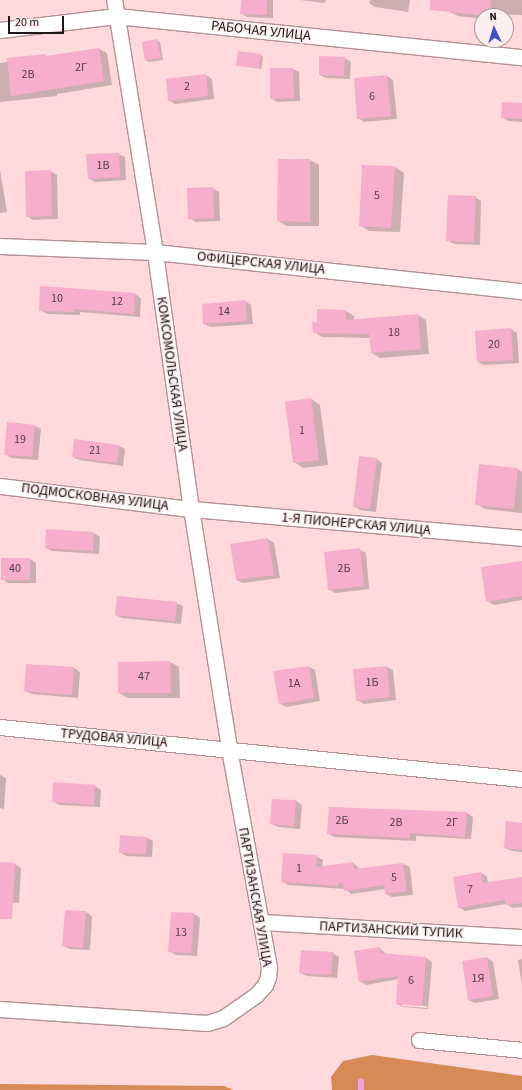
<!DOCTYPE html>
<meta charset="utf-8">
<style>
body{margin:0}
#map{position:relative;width:522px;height:1090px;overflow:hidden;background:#ffd9dc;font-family:"Source Sans 3",sans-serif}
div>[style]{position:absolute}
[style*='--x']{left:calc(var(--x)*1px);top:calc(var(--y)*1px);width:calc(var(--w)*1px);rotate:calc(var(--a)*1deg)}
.forest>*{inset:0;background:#d78a56}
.shadow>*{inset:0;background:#0003}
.stream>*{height:5.5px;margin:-2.75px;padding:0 2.75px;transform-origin:2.75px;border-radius:2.75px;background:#eda4e1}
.building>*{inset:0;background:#f7aecc}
.roads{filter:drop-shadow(1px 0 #b39193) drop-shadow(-1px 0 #b39193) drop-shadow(0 1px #b39193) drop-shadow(0 -1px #b39193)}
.street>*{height:15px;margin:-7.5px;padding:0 7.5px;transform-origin:7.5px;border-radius:7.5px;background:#fff}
span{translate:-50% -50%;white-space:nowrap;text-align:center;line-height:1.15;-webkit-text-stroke:3px #fcedee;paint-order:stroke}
.number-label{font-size:12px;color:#563b44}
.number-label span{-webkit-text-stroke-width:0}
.street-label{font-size:14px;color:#211516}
.north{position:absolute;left:474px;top:8px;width:40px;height:40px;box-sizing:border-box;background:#fcedee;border:1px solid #a49798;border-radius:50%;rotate:356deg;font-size:11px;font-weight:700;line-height:16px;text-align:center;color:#211516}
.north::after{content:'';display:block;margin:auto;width:14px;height:18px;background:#3f51c5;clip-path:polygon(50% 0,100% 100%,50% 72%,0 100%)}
.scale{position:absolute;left:8px;top:16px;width:56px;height:18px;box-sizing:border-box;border:2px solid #211516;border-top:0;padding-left:5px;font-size:12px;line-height:14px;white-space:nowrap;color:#211516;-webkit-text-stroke:3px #fcedee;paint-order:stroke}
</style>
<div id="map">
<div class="forest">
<div style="clip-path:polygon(372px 1055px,522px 1076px,522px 1090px,332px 1090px,331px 1077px,343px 1061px)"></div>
<div style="clip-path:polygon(0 1084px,224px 1086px,233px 1090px,0 1090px)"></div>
</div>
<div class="shadow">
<div style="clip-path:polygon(242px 0,273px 0,273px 18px,247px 17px,241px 13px)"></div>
<div style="clip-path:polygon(300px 0,326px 0,325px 3px)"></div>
<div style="clip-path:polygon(370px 0,410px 0,408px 12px,375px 7px,369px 3px)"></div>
<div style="clip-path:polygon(452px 0,522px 0,522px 15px,498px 14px,482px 16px,482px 19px,458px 16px,450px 12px)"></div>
<div style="clip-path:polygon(157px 40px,160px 42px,163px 60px,149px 62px,146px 60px)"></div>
<div style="clip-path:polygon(99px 49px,107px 53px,112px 85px,57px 94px,57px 96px,0 102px,0 106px,0 63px)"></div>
<div style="clip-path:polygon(260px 55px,263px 57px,261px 69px,237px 65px)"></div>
<div style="clip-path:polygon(345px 58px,351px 62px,350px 79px,326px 78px,320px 75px)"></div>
<div style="clip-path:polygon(293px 69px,299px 72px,300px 101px,277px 102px,271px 98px)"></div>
<div style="clip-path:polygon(206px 75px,212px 79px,214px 99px,175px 104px,169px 100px)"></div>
<div style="clip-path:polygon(387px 76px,393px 80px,397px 119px,364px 122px,358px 118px)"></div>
<div style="clip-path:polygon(522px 104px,522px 122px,508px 121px,502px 117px)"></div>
<div style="clip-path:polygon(118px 154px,125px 157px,126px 180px,95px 182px,88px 178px)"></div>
<div style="clip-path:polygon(310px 160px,319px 165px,319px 226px,287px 226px,278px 221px)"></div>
<div style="clip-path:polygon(395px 167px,404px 173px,400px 232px,369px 231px,360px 225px)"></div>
<div style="clip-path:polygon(0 170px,7px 212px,0 213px)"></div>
<div style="clip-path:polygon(50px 171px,57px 175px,58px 219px,33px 220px,27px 216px)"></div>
<div style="clip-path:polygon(212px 188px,219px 192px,220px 221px,196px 222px,189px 218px)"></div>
<div style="clip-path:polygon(475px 197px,481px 201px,480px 245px,454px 244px,447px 240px)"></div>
<div style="clip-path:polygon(135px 294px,141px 298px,140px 317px,80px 312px,80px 315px,47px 314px,40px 310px)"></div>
<div style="clip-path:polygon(245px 301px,251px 305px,253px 324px,211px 327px,204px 324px)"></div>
<div style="clip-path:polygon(346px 311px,354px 316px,354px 320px,418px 315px,426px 320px,429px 354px,380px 358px,372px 353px,371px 338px,322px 337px,314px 332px,318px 323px)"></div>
<div style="clip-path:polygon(511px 329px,517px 333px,519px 363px,484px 365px,478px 362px)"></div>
<div style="clip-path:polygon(311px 399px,320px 405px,328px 465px,303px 468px,294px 462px)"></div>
<div style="clip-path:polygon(35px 426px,41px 429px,38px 460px,11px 458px,5px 454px)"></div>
<div style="clip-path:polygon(119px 446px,125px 449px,123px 466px,79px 460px,73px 457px)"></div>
<div style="clip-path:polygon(376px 459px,382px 463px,376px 512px,360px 510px,354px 506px)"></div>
<div style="clip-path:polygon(518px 469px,522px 472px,522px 513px,485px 509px,476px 504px)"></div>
<div style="clip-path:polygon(47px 530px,94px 533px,100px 537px,99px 554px,52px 551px,46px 548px)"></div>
<div style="clip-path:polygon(268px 539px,274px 543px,280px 578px,243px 583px,237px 580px)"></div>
<div style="clip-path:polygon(359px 549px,366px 553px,369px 589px,335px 593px,329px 589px)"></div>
<div style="clip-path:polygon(30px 559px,36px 563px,36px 583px,8px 583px,2px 579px)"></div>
<div style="clip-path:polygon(522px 562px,522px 600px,494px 605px,487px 601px)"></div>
<div style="clip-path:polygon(176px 603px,183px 606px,181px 624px,122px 618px,116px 615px)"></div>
<div style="clip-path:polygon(119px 662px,170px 662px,179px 667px,180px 698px,128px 698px,119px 693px)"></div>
<div style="clip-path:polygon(27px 665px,74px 668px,80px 672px,78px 698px,32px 694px,25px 691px)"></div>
<div style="clip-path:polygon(309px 667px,315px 670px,320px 701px,286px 707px,279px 703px,275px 672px)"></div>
<div style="clip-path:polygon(387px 667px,393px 670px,396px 700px,364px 704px,357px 700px,354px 670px)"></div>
<div style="clip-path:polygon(0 775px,6px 778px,4px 809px,0 808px)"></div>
<div style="clip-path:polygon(95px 786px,101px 790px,100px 807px,59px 805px,53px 801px)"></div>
<div style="clip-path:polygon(273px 800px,296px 801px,302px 805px,300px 829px,278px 827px,272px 824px)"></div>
<div style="clip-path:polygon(467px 813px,473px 817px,471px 839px,416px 836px,416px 841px,334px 837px,328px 833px)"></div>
<div style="clip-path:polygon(522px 824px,522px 852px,512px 851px,505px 848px)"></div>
<div style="clip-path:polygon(147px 838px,153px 841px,152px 857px,126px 856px,120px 852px)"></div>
<div style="clip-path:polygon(316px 856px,323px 860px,322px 867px,353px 863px,360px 869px,403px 864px,410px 867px,413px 895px,392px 897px,386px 894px,385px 889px,351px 894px,345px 889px,288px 885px,282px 881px)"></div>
<div style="clip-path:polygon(0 863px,15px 864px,21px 868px,19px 903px,0 902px)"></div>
<div style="clip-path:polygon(481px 873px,487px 877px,488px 884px,522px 878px,522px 907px,513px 908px,506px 904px,465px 911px,459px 907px)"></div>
<div style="clip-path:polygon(86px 912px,92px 916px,90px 950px,70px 949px,64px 946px)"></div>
<div style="clip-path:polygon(194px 914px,200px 918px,197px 956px,176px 955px,169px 951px)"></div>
<div style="clip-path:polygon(evenodd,380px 948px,387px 955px,426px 958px,432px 962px,428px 1009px,403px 1007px,397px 1004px,399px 979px,366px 985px,360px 981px,380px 948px,402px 1004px,427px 1006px,427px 1008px,402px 1006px,402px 1004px)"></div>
<div style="clip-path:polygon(332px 953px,339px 957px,337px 978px,307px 976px,300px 973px)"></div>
<div style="clip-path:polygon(487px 958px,493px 962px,499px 999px,475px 1003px,469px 1000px)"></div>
<div style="clip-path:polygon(522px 959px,522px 985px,518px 960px)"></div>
</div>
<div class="stream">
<div style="--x:361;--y:1090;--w:8;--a:-90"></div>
</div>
<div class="building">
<div style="clip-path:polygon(241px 0,267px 0,267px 15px,240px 14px)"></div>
<div style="clip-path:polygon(430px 0,491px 0,489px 16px,430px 10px)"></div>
<div style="clip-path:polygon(157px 39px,161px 58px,145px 61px,142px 42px)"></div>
<div style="clip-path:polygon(99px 48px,104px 81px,11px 96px,7px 58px,46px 54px,46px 56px)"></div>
<div style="clip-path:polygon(238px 51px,261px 54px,259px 68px,236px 66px)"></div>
<div style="clip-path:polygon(319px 56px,345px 57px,344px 76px,319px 75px)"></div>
<div style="clip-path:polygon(270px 68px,293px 68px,294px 98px,270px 99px)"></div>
<div style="clip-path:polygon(206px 74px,208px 96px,168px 101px,166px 79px)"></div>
<div style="clip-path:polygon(387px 75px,391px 116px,357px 119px,354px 78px)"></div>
<div style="clip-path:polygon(502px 102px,522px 103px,522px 119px,501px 118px)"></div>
<div style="clip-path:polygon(119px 153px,120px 177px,88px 179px,86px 154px)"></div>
<div style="clip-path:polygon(278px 159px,310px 159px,310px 222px,277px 221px)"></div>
<div style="clip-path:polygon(362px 165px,395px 166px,391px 228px,359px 226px)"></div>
<div style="clip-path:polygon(51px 170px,52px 216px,26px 217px,25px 171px)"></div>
<div style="clip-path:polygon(213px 187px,214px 218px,188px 219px,187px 188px)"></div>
<div style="clip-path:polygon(448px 195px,476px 196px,474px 242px,446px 241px)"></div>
<div style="clip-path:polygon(40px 286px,135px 293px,134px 314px,74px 309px,74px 312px,39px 311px)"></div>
<div style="clip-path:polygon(245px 300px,247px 321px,203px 324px,202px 304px)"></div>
<div style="clip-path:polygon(317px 309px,346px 310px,346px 320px,418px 314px,421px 349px,371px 353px,369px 334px,313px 333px,312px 322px,317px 322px)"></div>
<div style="clip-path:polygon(511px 328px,513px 360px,477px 362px,475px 331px)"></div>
<div style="clip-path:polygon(311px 398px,319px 460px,293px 463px,285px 402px)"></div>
<div style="clip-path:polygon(7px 422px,35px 425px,32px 457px,4px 455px)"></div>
<div style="clip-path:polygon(74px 439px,119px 445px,117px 463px,72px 457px)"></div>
<div style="clip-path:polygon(359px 456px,377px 458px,370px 509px,353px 507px)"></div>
<div style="clip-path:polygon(479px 464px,518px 468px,514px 509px,475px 505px)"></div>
<div style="clip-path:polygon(46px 529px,94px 532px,93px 551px,45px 548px)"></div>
<div style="clip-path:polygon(268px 538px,274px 575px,236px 580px,230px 544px)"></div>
<div style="clip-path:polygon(360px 548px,364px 586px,328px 590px,324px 552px)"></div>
<div style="clip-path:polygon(1px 558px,30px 558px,30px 580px,1px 580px)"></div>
<div style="clip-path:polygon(522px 561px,522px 596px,486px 602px,481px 567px)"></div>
<div style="clip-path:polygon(117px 596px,177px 602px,175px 621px,115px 615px)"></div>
<div style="clip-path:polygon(170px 661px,171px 693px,118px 693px,118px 662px)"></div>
<div style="clip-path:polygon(26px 664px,74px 667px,72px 695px,24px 691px)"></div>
<div style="clip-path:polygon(309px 666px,314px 698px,279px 704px,273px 671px)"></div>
<div style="clip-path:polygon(387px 666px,390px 697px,356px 701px,353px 669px)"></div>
<div style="clip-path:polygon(53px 782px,95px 785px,94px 805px,52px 802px)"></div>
<div style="clip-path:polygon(272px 799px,296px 800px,294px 826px,270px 824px)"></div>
<div style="clip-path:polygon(329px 807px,467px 812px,465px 837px,410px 833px,409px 838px,327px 834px)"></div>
<div style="clip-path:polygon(506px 821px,522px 823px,522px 850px,504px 848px)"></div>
<div style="clip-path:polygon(120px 835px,147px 837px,146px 854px,119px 853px)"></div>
<div style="clip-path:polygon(283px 853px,317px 855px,316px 867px,353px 862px,354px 869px,403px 863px,407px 891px,385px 894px,384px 885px,344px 891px,343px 883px,338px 884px,338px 886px,281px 882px)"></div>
<div style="clip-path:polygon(0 862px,15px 863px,12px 919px,0 919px)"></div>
<div style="clip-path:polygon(481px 872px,483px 883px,522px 877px,522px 903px,506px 905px,505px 900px,458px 908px,453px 877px)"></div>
<div style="clip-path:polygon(65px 910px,86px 911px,83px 948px,62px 946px)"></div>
<div style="clip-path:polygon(171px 912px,194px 913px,191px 953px,168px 952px)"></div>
<div style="clip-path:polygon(380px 947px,381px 953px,426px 957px,422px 1006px,396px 1004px,398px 976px,359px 982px,354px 951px)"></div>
<div style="clip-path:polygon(301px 950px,333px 952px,331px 975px,299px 973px)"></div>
<div style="clip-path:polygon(487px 957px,493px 996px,468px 1000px,462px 961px)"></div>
</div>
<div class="roads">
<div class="street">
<div style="--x:0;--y:30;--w:117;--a:-6.9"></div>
<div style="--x:116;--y:16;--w:408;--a:5.8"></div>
<div style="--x:0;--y:246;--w:155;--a:2.2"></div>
<div style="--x:155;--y:252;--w:369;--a:6.1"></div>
<div style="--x:0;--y:486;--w:192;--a:6.9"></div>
<div style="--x:191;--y:509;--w:332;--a:5"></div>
<div style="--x:0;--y:727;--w:525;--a:5.69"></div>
<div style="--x:261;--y:922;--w:261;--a:3.3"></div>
<div style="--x:0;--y:1009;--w:207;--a:3.9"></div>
<div style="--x:207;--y:1023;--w:17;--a:-17"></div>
<div style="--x:223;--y:1018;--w:40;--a:-34.9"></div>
<div style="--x:256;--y:995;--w:13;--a:-48"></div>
<div style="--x:265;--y:985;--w:9;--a:-69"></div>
<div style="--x:268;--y:977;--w:10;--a:-84"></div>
<div style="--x:269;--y:967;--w:223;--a:-100.4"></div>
<div style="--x:229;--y:748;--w:242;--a:-99"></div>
<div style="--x:191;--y:509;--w:260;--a:-98"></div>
<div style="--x:155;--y:252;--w:255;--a:-99.2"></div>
<div style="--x:419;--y:1040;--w:103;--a:5.5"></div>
</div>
</div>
<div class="number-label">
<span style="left:81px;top:68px">2Г</span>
<span style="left:28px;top:75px">2В</span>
<span style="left:187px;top:87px">2</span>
<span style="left:372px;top:97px">6</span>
<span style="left:103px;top:166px">1В</span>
<span style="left:377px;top:196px">5</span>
<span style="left:57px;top:299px">10</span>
<span style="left:117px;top:302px">12</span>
<span style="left:224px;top:312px">14</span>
<span style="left:394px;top:333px">18</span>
<span style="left:494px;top:345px">20</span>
<span style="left:302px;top:431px">1</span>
<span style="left:20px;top:440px">19</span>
<span style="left:95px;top:451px">21</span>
<span style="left:15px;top:569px">40</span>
<span style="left:344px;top:569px">2Б</span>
<span style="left:144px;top:677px">47</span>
<span style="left:372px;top:683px">1Б</span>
<span style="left:294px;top:684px">1А</span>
<span style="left:342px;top:821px">2Б</span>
<span style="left:396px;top:823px">2В</span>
<span style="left:452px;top:823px">2Г</span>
<span style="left:299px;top:869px">1</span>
<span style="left:394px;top:878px">5</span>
<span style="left:470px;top:890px">7</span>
<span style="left:181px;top:933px">13</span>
<span style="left:478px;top:979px">1Я</span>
<span style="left:411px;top:981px">6</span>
</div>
<div class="street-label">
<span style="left:261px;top:31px;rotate:6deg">РАБОЧАЯ УЛИЦА</span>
<span style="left:261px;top:263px;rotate:6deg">ОФИЦЕРСКАЯ УЛИЦА</span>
<span style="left:172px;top:374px;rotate:82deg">КОМСОМОЛЬСКАЯ УЛИЦА</span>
<span style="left:95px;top:497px;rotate:7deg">ПОДМОСКОВНАЯ УЛИЦА</span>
<span style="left:356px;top:524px;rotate:5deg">1-Я ПИОНЕРСКАЯ УЛИЦА</span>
<span style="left:114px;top:738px;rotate:5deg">ТРУДОВАЯ УЛИЦА</span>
<span style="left:255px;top:897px;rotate:80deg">ПАРТИЗАНСКАЯ УЛИЦА</span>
<span style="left:391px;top:930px;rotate:3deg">ПАРТИЗАНСКИЙ ТУПИК</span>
</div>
<div class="north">N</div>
<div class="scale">20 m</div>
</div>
